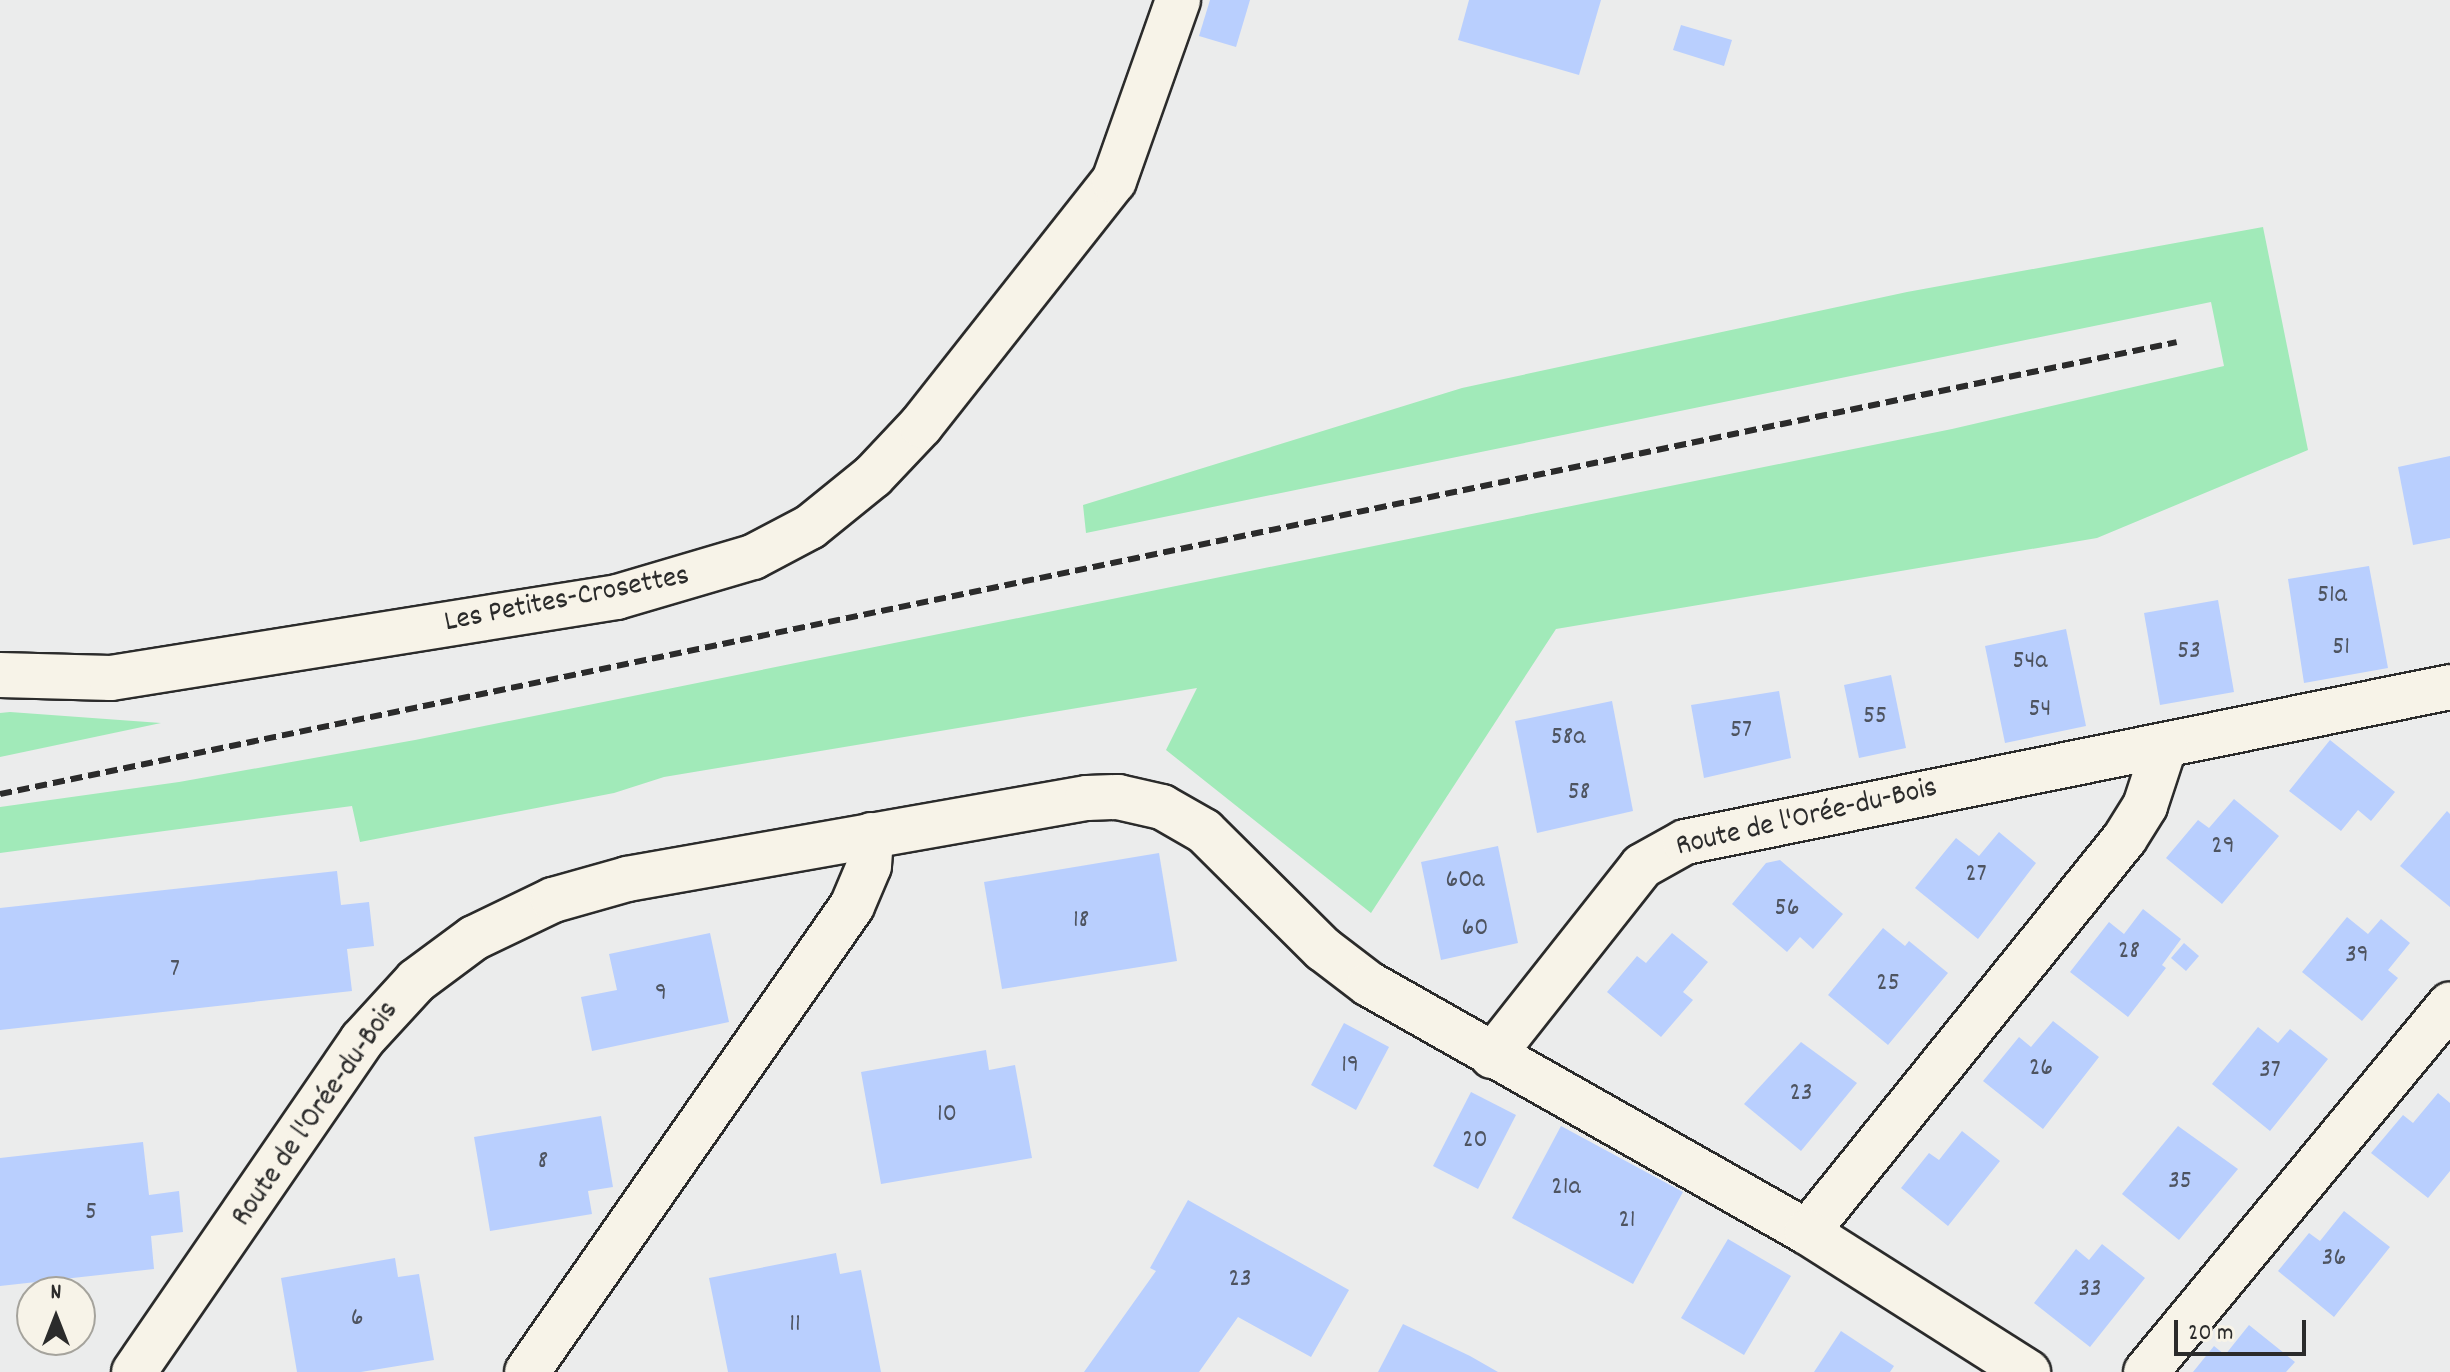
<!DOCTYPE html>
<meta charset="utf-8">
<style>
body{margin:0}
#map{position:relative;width:2450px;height:1372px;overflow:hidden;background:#ebecec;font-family:Dekko,sans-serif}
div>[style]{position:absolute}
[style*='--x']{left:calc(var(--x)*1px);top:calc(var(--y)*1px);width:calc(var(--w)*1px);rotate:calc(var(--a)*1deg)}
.green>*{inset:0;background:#a1eab9}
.building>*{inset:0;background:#b9cffe}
.roads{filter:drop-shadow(2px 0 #2b2b2b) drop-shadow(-2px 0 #2b2b2b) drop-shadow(0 2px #2b2b2b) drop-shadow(0 -2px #2b2b2b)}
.street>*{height:44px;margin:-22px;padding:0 22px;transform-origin:22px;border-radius:22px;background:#f7f3e8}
.rail>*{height:6px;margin-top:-3px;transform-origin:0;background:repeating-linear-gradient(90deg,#2b2b2b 0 12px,transparent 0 18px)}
span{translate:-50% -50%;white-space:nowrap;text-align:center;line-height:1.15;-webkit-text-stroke:6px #f7f3e8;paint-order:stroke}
.number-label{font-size:26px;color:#4e5460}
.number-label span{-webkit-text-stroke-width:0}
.street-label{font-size:30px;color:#2b2b2b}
.north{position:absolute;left:16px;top:1276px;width:80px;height:80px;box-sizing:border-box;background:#f7f3e8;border:2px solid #a5a39c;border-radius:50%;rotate:0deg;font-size:22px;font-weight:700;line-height:32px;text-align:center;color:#2b2b2b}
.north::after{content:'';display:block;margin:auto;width:28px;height:36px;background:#2b2b2b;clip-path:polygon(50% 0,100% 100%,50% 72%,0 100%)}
.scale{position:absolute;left:2174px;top:1320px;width:132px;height:36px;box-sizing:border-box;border:4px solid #2b2b2b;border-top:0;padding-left:10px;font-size:24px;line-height:28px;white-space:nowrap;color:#2b2b2b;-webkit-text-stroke:6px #f7f3e8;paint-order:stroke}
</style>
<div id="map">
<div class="green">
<div style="clip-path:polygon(2263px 227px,2308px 450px,2097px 538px,1556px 629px,1371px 913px,1166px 750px,1197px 688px,664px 777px,614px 793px,360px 842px,352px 806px,0 853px,0 807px,179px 782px,415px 740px,1952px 429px,2224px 366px,2211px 302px,1086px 533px,1083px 505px,1462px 388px,1907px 292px)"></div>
<div style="clip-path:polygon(10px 712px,161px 723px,0 757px,0 713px)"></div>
</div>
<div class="building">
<div style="clip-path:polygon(1210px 0,1250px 0,1236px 47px,1199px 36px)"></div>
<div style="clip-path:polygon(1469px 0,1601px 0,1579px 75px,1458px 40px)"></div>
<div style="clip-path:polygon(1681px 25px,1732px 40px,1724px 66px,1673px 50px)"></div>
<div style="clip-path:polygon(2450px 456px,2450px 538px,2413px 545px,2398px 467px)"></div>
<div style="clip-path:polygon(2369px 566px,2388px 668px,2304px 683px,2288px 579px)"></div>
<div style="clip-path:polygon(2218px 600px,2234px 692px,2160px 705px,2144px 613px)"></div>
<div style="clip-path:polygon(2066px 629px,2086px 726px,2005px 743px,1985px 646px)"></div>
<div style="clip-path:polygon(1891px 675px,1906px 748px,1859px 758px,1844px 685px)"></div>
<div style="clip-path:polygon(1779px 691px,1791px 758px,1704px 778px,1691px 705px)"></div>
<div style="clip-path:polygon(1612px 701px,1633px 811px,1537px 833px,1515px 721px)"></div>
<div style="clip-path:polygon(2330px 740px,2395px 792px,2371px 821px,2358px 810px,2341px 831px,2289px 791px)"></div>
<div style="clip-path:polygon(2234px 799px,2279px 836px,2222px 904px,2166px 858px,2198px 820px,2209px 828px)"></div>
<div style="clip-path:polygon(2447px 811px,2450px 814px,2450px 907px,2400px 866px)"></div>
<div style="clip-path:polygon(1999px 832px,2036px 863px,1978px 939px,1915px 888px,1956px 838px,1979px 856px)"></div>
<div style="clip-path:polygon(1498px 846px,1518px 943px,1441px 960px,1421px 862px)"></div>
<div style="clip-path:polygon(1159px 853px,1177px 961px,1002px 989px,984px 882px)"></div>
<div style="clip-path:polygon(1780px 860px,1843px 914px,1813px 949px,1800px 937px,1787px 952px,1732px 904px,1766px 863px)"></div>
<div style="clip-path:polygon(337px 871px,341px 905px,369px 902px,374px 946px,347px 949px,352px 991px,0 1030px,0 908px)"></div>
<div style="clip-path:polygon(2143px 909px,2181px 939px,2162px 965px,2166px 968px,2128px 1017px,2070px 972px,2109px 922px,2124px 934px)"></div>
<div style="clip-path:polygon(2347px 917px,2368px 934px,2381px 919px,2410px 943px,2388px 970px,2398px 978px,2362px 1021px,2302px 972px)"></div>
<div style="clip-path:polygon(1883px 928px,1905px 946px,1909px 941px,1948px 973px,1888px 1045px,1828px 995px)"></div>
<div style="clip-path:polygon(710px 933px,729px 1022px,592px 1051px,581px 997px,617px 990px,609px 954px)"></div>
<div style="clip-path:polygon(1672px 933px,1708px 962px,1683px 992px,1693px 1000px,1661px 1037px,1607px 992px,1637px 956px,1646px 963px)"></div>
<div style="clip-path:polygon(2184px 943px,2199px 956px,2186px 971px,2171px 958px)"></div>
<div style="clip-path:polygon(2053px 1021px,2099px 1057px,2043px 1129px,1983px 1081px,2019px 1037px,2031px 1047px)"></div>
<div style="clip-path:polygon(1344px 1023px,1389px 1047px,1356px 1110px,1311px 1085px)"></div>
<div style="clip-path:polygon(2258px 1027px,2278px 1043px,2290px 1029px,2328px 1059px,2270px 1131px,2212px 1084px)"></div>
<div style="clip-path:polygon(1801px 1042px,1857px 1083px,1801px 1151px,1744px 1104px)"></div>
<div style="clip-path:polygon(986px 1050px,989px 1070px,1015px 1065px,1032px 1158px,881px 1184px,861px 1072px)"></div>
<div style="clip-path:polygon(1471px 1092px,1516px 1115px,1478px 1189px,1433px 1166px)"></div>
<div style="clip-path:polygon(2438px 1093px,2450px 1103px,2450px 1171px,2428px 1198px,2371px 1153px,2403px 1115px,2413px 1123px)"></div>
<div style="clip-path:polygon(601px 1116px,613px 1187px,588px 1191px,592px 1214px,490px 1231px,474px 1137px)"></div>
<div style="clip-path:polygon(1561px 1126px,1683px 1192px,1633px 1284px,1512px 1218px)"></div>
<div style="clip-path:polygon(2178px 1126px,2238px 1169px,2179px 1240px,2122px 1194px)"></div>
<div style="clip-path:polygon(1962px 1131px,2000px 1161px,1948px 1226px,1901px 1188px,1929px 1153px,1939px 1160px)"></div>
<div style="clip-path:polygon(143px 1142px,149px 1195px,179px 1191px,183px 1232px,151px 1236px,154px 1269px,0 1286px,0 1158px)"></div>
<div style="clip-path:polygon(1188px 1200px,1349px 1290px,1311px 1357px,1238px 1317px,1199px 1372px,1084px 1372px,1156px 1271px,1150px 1268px)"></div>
<div style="clip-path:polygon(2344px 1211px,2390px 1247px,2334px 1317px,2278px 1271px,2309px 1233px,2320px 1241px)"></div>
<div style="clip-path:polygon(1728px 1239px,1791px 1276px,1744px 1355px,1681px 1318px)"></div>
<div style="clip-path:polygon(2102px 1244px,2145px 1278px,2090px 1347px,2034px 1303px,2076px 1249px,2089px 1260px)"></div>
<div style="clip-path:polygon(836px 1253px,840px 1274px,861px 1270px,881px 1372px,728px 1372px,709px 1278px)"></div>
<div style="clip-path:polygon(395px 1258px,398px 1277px,419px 1274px,434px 1360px,361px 1372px,297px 1372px,281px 1278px)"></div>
<div style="clip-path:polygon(1403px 1324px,1470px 1356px,1498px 1372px,1378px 1372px)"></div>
<div style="clip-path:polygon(2249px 1325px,2295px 1362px,2286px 1372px,2193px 1372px,2214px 1346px,2225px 1355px)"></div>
<div style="clip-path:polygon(1841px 1331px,1894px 1366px,1890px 1372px,1814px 1372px)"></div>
</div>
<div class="roads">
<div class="street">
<div style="--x:0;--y:675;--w:111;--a:1.5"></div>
<div style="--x:111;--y:678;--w:512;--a:-9.09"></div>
<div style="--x:617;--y:597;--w:142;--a:-16.4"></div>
<div style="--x:753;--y:557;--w:64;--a:-27.8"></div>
<div style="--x:810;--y:527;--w:81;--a:-39"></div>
<div style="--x:873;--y:476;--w:70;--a:-46.7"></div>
<div style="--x:921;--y:425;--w:311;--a:-51.7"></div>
<div style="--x:1114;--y:181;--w:192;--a:-70.5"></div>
<div style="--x:1492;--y:1056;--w:242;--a:-51.7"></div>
<div style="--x:1642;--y:866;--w:49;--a:-29.2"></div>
<div style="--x:1685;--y:842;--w:781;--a:-11.45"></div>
<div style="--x:1807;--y:1232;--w:506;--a:-51.09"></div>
<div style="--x:2125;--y:838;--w:38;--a:-58"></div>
<div style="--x:2145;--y:806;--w:64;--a:-71.8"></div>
<div style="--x:134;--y:1372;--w:403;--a:-55.5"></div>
<div style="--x:362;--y:1040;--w:80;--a:-47.5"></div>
<div style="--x:416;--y:981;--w:72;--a:-36.6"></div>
<div style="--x:474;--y:938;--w:88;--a:-25.7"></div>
<div style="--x:553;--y:900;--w:77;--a:-15.8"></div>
<div style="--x:627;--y:879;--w:467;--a:-10"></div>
<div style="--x:1087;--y:798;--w:31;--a:-2"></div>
<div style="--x:1118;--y:797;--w:45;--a:12.8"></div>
<div style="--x:1162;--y:807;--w:48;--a:29.7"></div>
<div style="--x:1204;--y:831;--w:168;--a:44.8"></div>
<div style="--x:1323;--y:949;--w:58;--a:37.3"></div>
<div style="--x:1369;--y:984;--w:503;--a:29.52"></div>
<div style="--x:1807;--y:1232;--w:262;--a:32.4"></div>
<div style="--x:527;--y:1372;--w:568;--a:-55.11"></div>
<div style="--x:852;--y:906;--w:43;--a:-67"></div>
<div style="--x:869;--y:866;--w:31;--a:-86"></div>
<div style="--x:2146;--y:1372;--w:477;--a:-50.4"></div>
</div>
</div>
<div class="rail">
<div style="--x:0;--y:794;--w:2223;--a:-11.73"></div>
</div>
<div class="number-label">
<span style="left:2332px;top:596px">51a</span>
<span style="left:2341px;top:648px">51</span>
<span style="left:2189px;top:652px">53</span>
<span style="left:2030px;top:662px">54a</span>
<span style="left:2040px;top:710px">54</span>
<span style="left:1875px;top:717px">55</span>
<span style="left:1741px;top:731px">57</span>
<span style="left:1568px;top:738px">58a</span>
<span style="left:1579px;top:793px">58</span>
<span style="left:2223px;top:847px">29</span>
<span style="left:1976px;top:875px">27</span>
<span style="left:1465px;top:881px">60a</span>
<span style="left:1787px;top:909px">56</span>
<span style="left:1081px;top:921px">18</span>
<span style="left:1475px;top:929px">60</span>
<span style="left:2129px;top:952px">28</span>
<span style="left:2357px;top:956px">39</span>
<span style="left:175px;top:970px">7</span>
<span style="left:1888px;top:984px">25</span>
<span style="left:661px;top:994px">9</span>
<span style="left:1350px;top:1066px">19</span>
<span style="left:2041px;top:1069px">26</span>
<span style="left:2270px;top:1071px">37</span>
<span style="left:1801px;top:1094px">23</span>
<span style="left:947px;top:1115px">10</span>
<span style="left:1475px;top:1141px">20</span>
<span style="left:543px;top:1162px">8</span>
<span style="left:2180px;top:1182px">35</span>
<span style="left:1566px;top:1188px">21a</span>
<span style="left:91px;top:1213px">5</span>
<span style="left:1627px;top:1221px">21</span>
<span style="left:2334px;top:1259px">36</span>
<span style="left:1240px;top:1280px">23</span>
<span style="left:2090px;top:1290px">33</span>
<span style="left:357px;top:1319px">6</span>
<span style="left:795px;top:1325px">11</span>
</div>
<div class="street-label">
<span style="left:567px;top:601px;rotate:-11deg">Les Petites-Crosettes</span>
<span style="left:1807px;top:819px;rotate:-13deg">Route de l'Orée-du-Bois</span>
<span style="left:317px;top:1115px;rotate:-55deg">Route de l'Orée-du-Bois</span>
</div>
<div class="north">N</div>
<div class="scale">20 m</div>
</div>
